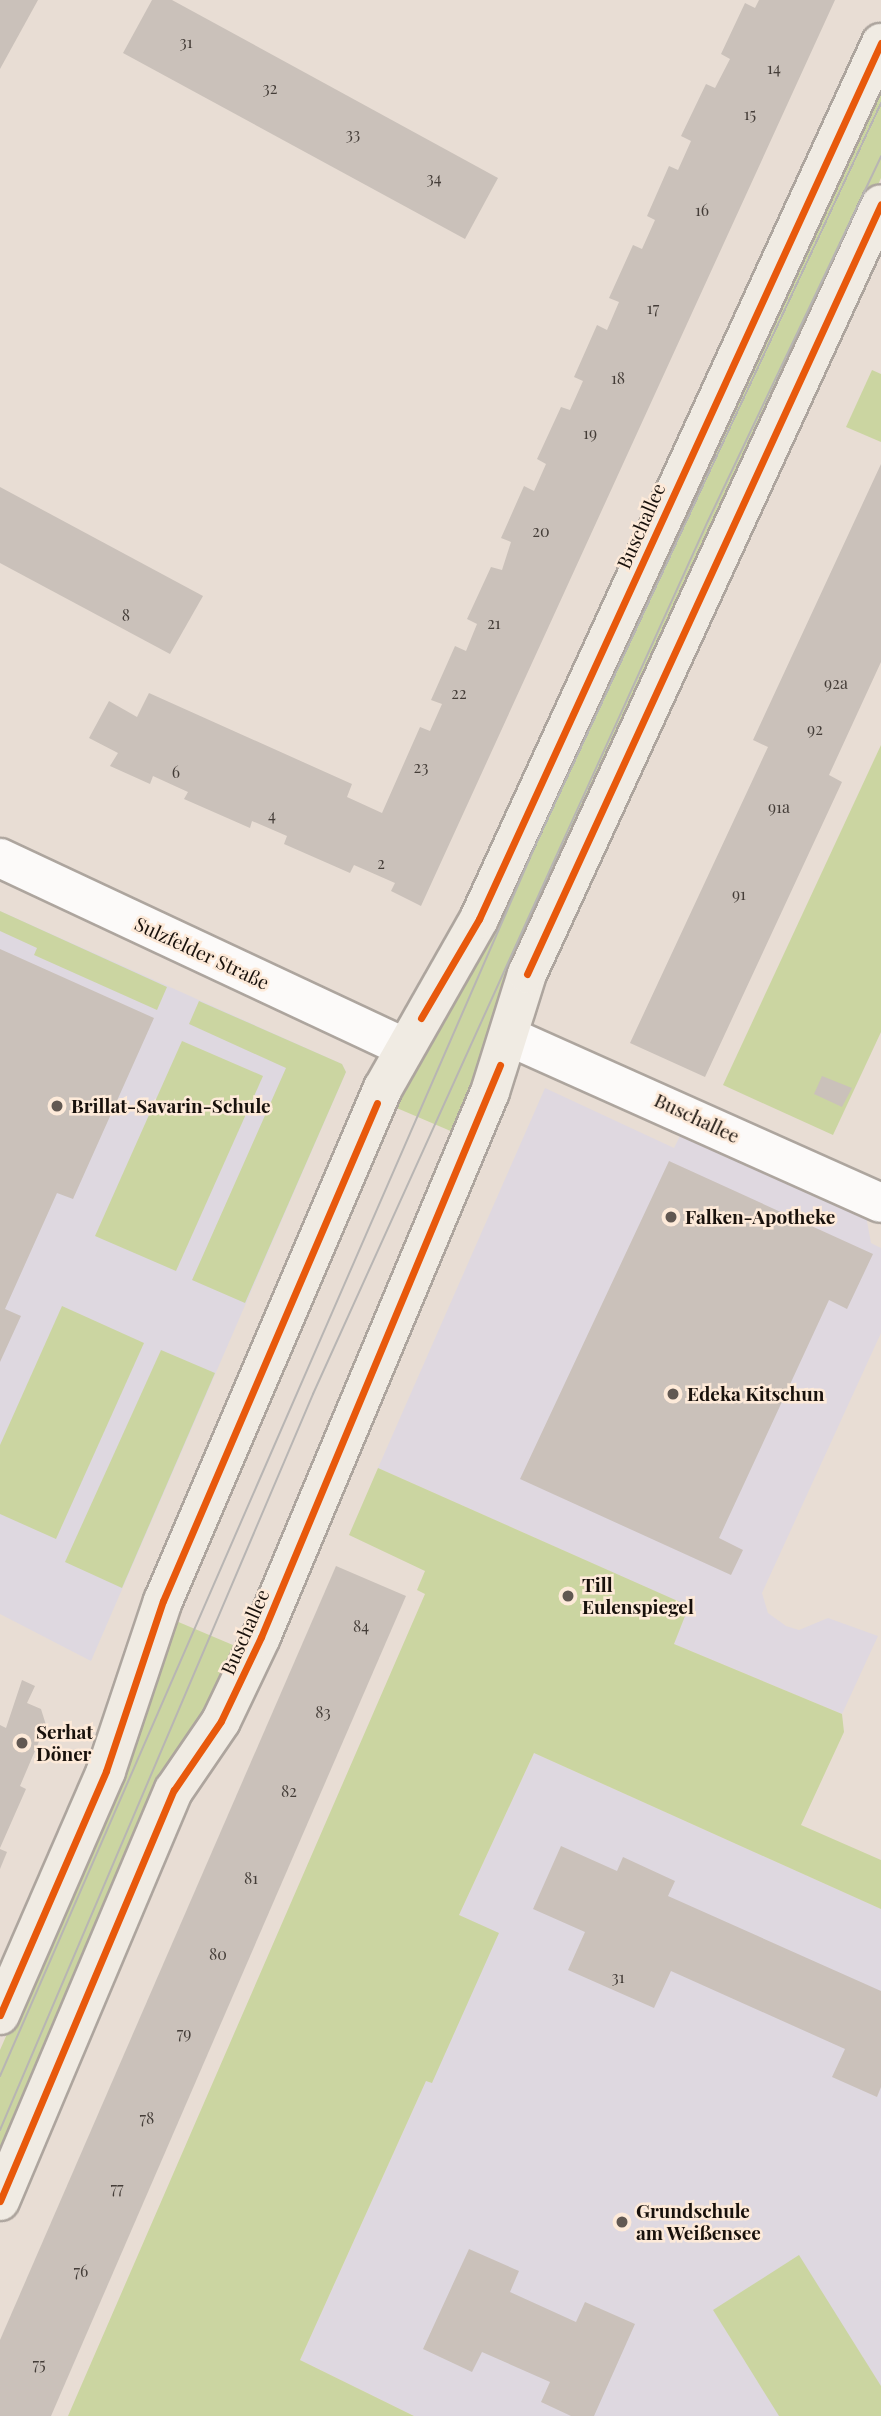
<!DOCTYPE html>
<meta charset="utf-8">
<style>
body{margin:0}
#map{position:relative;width:881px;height:2416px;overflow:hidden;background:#e8ddd4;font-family:"Playfair Display",serif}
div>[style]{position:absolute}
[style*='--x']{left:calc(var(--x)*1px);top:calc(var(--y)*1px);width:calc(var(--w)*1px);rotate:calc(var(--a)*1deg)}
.commercial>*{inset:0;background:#dfd8e0}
.education>*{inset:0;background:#ded8e0}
.green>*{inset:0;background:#cbd5a1}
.building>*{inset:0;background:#cac1ba}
.roads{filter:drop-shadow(2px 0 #ada59e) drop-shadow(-2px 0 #ada59e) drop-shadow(0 2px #ada59e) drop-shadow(0 -2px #ada59e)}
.minor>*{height:38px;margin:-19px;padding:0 19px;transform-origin:19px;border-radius:19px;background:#fcfaf9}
.major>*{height:38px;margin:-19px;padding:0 19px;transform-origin:19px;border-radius:19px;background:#f0ebe3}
.tram>*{height:2px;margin:-1px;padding:0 1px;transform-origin:1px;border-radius:1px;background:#b8b5b3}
.cycleway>*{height:7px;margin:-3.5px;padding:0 3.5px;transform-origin:3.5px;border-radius:3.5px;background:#e8590c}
.dots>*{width:19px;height:19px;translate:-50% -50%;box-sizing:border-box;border:4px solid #fdead9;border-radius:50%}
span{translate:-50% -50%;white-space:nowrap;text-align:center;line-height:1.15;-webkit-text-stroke:5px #fdead9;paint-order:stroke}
.number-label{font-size:16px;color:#443d38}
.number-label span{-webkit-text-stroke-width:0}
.street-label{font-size:19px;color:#18110c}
.poi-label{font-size:19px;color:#18110c;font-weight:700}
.left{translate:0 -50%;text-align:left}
</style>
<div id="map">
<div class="commercial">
<div style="clip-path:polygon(545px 1088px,674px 1148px,683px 1130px,866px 1216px,871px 1243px,881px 1248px,881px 1333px,762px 1593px,768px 1613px,786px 1626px,799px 1630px,828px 1618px,878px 1636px,842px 1714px,674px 1644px,688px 1606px,378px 1468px)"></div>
</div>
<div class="education">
<div style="clip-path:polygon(0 911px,342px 1064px,346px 1072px,91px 1661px,0 1614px)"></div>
<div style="clip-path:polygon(534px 1753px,881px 1909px,881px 2416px,414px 2416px,300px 2360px,426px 2081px,432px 2082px,498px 1934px,459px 1915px)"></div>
</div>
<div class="green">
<div style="clip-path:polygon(881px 73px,881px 178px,460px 1135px,392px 1106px)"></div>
<div style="clip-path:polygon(872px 370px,881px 374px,881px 442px,846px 427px)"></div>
<div style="clip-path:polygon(881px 745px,881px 1032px,833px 1135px,723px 1085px)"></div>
<div style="clip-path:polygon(0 911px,167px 987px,157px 1010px,34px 955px,37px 948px,0 931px)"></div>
<div style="clip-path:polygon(199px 1001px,342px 1064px,346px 1072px,245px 1303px,192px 1280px,286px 1068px,189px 1024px)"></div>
<div style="clip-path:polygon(182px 1041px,263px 1076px,176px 1271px,95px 1236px)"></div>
<div style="clip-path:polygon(62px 1306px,144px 1343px,56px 1539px,0 1514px,0 1445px)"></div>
<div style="clip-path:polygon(161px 1350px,215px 1373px,122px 1588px,65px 1562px)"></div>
<div style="clip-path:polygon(378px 1468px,689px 1606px,674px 1644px,842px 1714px,844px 1732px,801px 1825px,881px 1860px,881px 1909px,534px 1753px,459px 1915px,499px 1933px,432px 2083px,426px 2081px,300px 2360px,414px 2416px,68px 2416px,425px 1594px,417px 1590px,425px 1571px,349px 1535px)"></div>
<div style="clip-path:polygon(169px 1618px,240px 1648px,0 2162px,0 2050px,116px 1785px)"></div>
<div style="clip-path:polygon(799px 2255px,881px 2386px,881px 2416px,779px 2416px,713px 2310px)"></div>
</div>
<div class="building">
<div style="clip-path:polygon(0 0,38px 0,0 69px)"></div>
<div style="clip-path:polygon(152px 0,172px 0,498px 178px,465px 239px,123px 53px)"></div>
<div style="clip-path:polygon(759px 0,835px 0,421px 906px,391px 891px,395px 883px,354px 865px,350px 873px,284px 844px,287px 836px,252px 821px,250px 828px,184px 799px,188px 792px,153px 776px,150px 784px,110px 766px,118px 753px,89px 738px,109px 701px,137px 717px,149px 693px,352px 784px,347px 797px,382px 813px,420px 727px,430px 731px,442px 704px,431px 700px,455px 646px,466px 651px,477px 624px,467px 619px,491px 567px,502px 570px,511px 542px,501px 538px,524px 486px,534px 491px,546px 464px,537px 459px,561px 407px,570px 410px,583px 381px,574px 377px,597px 325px,607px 330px,619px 302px,609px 298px,633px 245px,642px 249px,655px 220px,647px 216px,669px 166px,678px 170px,691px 141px,681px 136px,706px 84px,715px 88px,730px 59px,721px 54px,745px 3px,755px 8px)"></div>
<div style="clip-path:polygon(881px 464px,881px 662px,829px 775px,842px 782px,705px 1077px,630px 1043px,768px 747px,753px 740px)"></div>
<div style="clip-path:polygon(0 487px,203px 596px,170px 654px,0 563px)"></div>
<div style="clip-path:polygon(0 949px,154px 1018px,73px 1199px,57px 1193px,5px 1309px,21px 1316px,0 1362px)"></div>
<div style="clip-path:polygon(822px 1076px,852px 1088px,842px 1107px,814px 1094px)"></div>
<div style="clip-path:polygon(669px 1161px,873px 1254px,847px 1309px,829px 1300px,719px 1538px,743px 1550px,731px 1575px,520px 1479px)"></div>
<div style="clip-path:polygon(336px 1566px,406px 1596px,51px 2416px,0 2416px,0 2340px)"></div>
<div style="clip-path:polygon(22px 1680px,35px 1686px,27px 1703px,41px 1709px,46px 1725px,20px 1786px,26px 1789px,0 1848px,0 1725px,6px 1728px)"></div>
<div style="clip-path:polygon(561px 1846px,617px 1871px,623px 1857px,675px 1881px,668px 1896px,881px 1991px,881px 2087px,877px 2097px,832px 2077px,845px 2049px,671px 1971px,654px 2008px,568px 1970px,585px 1932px,533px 1909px)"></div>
<div style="clip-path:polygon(0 1849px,7px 1852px,0 1869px)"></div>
<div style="clip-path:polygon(469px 2249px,519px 2271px,510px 2292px,576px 2322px,585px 2302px,635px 2324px,594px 2416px,571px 2416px,541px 2402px,550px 2382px,482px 2352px,472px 2372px,423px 2349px)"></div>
</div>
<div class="roads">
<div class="minor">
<div style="--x:0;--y:858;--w:446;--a:25.1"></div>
<div style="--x:510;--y:1037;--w:406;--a:24.1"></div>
</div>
<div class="major">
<div style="--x:0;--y:2015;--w:266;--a:-66.5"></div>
<div style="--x:106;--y:1771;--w:179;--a:-71.5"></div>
<div style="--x:163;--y:1601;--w:558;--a:-66.79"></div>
<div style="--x:383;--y:1088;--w:194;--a:-60.4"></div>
<div style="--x:479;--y:919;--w:964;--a:-65.35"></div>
<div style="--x:0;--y:2201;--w:446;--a:-67.1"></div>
<div style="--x:174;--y:1790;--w:83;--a:-55.7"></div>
<div style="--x:221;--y:1721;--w:93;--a:-64.5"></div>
<div style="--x:261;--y:1637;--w:591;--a:-67.21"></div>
<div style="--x:490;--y:1092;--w:124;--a:-72.6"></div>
<div style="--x:527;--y:974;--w:847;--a:-65.31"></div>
</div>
</div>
<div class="tram">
<div style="--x:0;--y:2076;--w:1344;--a:-66.49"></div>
<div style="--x:536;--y:844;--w:817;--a:-65.03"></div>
<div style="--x:0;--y:2130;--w:800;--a:-66.96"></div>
<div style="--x:313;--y:1394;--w:958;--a:-65.66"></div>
<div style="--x:708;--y:521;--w:404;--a:-64.6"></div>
</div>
<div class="cycleway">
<div style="--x:527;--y:974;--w:847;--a:-65.31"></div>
<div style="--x:421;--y:1018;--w:115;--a:-59.6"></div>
<div style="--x:479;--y:919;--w:964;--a:-65.35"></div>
<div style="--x:0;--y:2015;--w:266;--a:-66.5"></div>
<div style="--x:106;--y:1771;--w:179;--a:-71.5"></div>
<div style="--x:163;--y:1601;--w:542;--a:-66.75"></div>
<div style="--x:0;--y:2201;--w:446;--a:-67.1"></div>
<div style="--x:174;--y:1790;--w:83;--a:-55.7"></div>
<div style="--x:221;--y:1721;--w:93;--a:-64.5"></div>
<div style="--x:261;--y:1637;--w:620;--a:-67.32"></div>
</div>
<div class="dots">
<div style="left:57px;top:1106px;background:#615852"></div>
<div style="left:671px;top:1217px;background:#615852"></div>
<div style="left:673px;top:1394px;background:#615852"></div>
<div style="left:568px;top:1596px;background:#615852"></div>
<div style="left:22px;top:1743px;background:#615852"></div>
<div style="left:622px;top:2222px;background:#615852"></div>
</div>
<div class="number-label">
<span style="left:186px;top:42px">31</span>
<span style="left:774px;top:68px">14</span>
<span style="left:270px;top:88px">32</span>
<span style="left:750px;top:114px">15</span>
<span style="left:353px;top:134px">33</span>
<span style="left:434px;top:178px">34</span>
<span style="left:702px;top:210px">16</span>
<span style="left:653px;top:308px">17</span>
<span style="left:618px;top:378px">18</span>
<span style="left:590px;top:433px">19</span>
<span style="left:541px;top:531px">20</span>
<span style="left:126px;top:615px">8</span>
<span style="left:494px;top:623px">21</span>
<span style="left:836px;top:683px">92a</span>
<span style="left:459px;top:693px">22</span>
<span style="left:815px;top:729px">92</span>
<span style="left:421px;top:767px">23</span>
<span style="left:176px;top:772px">6</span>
<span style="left:779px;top:807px">91a</span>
<span style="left:272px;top:815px">4</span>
<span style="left:381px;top:863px">2</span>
<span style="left:739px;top:894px">91</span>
<span style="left:361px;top:1626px">84</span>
<span style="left:323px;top:1712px">83</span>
<span style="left:289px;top:1791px">82</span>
<span style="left:251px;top:1878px">81</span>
<span style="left:218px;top:1954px">80</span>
<span style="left:618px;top:1977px">31</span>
<span style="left:184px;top:2033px">79</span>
<span style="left:147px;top:2118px">78</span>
<span style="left:117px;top:2188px">77</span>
<span style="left:81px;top:2271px">76</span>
<span style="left:39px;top:2364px">75</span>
</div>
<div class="street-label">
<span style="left:641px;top:526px;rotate:-66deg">Buschallee</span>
<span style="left:202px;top:953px;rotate:25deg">Sulzfelder Straße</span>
<span style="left:697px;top:1118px;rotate:25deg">Buschallee</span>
<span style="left:245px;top:1632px;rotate:-66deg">Buschallee</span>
</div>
<div class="poi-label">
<span class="left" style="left:71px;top:1106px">Brillat-Savarin-Schule</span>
<span class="left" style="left:685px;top:1217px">Falken-Apotheke</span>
<span class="left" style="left:687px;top:1394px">Edeka Kitschun</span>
<span class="left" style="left:582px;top:1596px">Till<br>Eulenspiegel</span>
<span class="left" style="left:36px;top:1743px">Serhat<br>Döner</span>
<span class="left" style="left:636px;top:2222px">Grundschule<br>am Weißensee</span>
</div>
</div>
